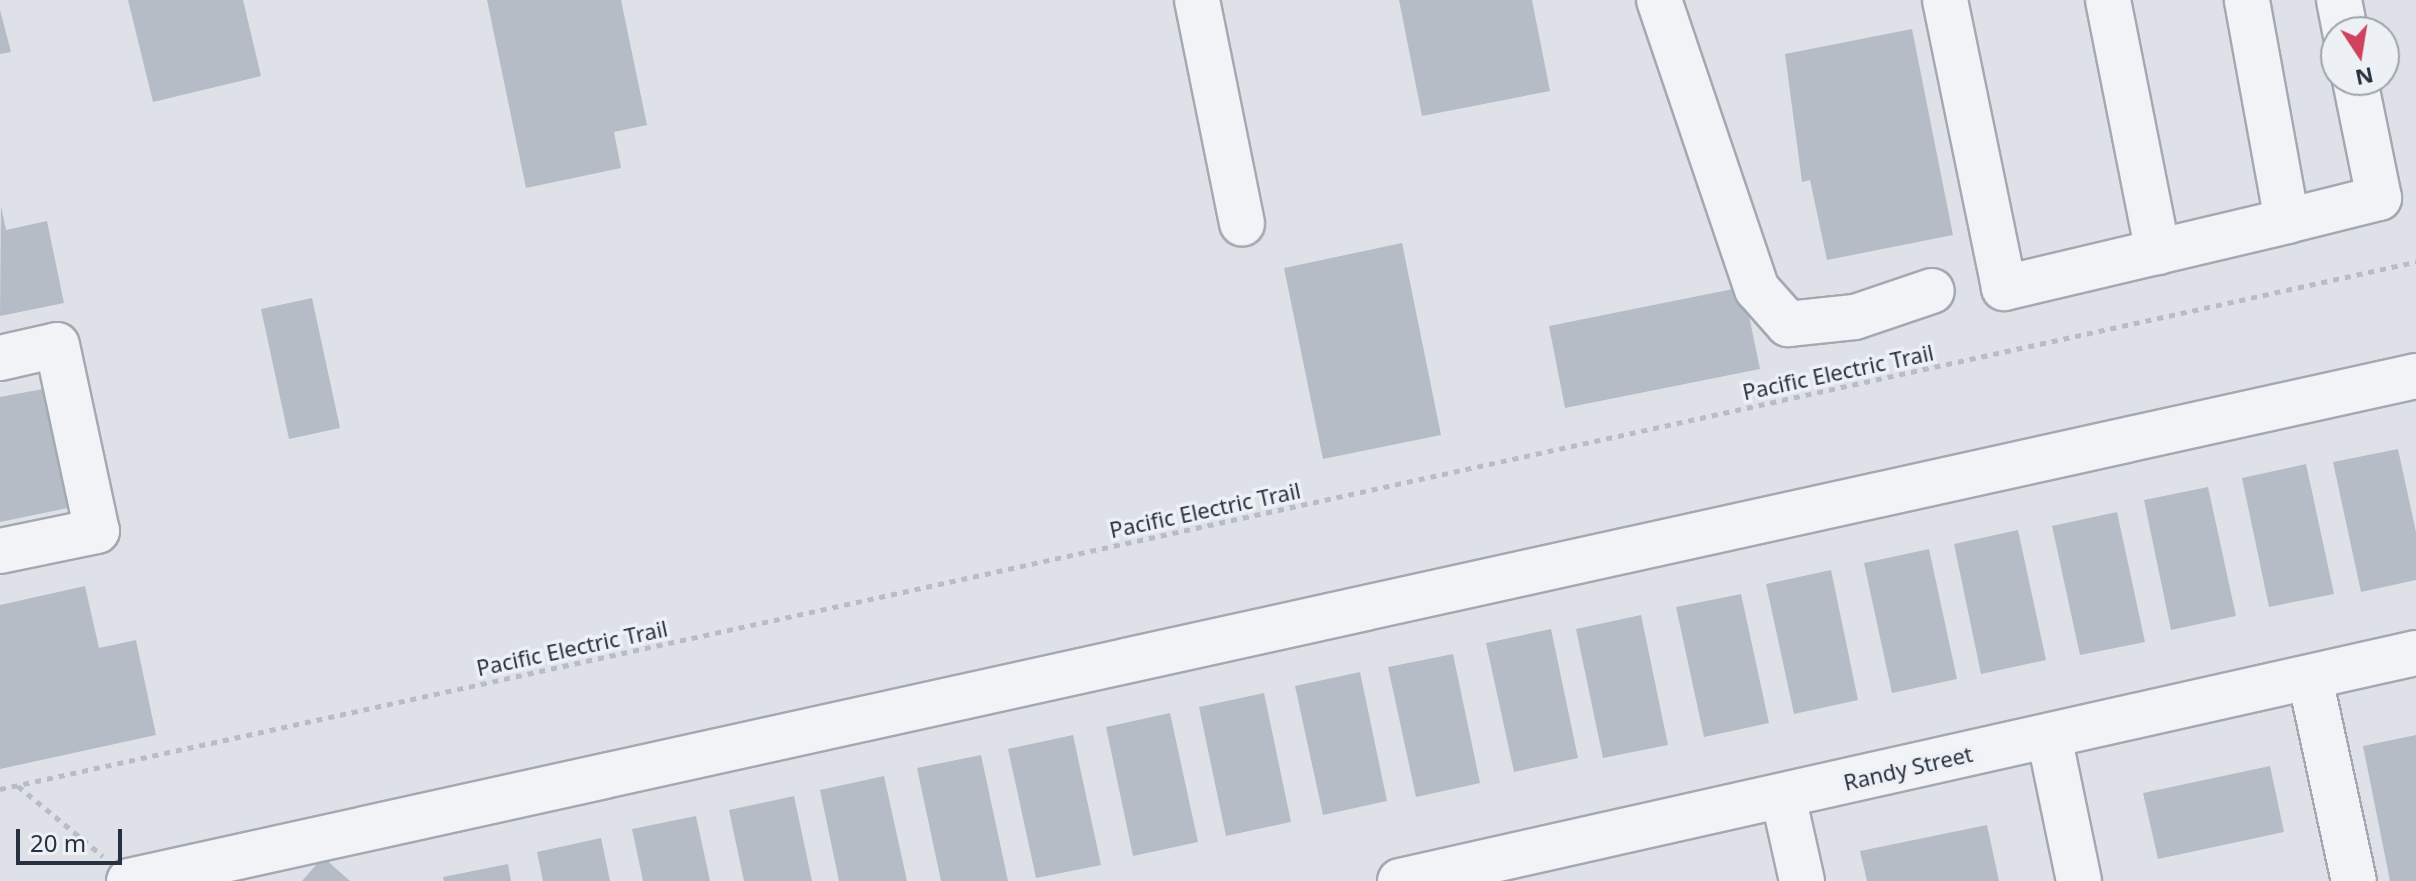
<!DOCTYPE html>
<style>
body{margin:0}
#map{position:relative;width:2416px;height:881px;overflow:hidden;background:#dee2e8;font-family:"Noto Sans",sans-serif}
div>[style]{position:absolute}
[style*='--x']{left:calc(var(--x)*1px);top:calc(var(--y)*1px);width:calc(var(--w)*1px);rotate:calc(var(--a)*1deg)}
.building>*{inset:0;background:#b5bcc5}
.path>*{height:5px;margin-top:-2.5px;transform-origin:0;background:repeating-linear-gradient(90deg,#b8bdc3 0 6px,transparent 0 12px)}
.roads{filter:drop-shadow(2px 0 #a3a9b2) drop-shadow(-2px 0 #a3a9b2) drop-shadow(0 2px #a3a9b2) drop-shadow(0 -2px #a3a9b2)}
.minor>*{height:44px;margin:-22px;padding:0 22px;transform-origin:22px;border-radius:22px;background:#f1f3f6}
span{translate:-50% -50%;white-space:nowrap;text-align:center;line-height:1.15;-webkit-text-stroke:7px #edf1f5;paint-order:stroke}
.street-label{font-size:22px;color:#27313f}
.north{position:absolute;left:2320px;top:16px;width:80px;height:80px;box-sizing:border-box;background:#edf1f5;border:2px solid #9ea4ac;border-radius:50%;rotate:168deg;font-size:22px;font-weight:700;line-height:32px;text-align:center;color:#27313f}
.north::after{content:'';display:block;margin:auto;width:28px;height:36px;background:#cf415c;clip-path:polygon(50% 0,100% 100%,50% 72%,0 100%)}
.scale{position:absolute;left:16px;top:829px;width:106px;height:36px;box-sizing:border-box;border:4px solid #27313f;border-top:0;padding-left:10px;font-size:24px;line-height:28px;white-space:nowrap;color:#27313f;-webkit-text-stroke:6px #edf1f5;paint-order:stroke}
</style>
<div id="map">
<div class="building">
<div style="clip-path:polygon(128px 0,243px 0,261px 76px,153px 102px)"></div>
<div style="clip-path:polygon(487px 0,621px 0,647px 125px,614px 132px,621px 168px,526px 188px)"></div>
<div style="clip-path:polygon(1399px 0,1532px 0,1550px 91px,1422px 116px)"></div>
<div style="clip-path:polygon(0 10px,11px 52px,0 54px)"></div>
<div style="clip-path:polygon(1912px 29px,1953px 235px,1827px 260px,1810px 180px,1802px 182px,1785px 54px)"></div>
<div style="clip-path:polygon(1px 206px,6px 230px,47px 221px,64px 303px,0 316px)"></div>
<div style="clip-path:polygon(1402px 243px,1441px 435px,1323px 459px,1284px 268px)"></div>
<div style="clip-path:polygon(1743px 287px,1760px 369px,1565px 408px,1549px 326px)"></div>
<div style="clip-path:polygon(312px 298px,340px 428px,289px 439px,261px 309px)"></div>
<div style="clip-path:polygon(43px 389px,68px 508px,0 522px,0 397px)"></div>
<div style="clip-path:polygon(2398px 449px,2416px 532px,2416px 580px,2361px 592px,2333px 462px)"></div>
<div style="clip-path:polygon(2306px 464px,2334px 594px,2269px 607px,2242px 478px)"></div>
<div style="clip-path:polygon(2208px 487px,2236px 616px,2171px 630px,2144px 500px)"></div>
<div style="clip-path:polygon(2117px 512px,2145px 642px,2080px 655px,2052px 526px)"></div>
<div style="clip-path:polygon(2018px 530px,2046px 660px,1981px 674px,1954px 544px)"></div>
<div style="clip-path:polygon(1929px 549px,1957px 679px,1892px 693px,1864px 563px)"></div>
<div style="clip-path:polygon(1831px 570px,1858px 700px,1794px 714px,1766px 584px)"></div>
<div style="clip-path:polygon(85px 586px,99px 648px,136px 640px,156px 735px,0 769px,0 605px)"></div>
<div style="clip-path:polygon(1741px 594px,1769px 723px,1704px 737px,1676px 607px)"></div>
<div style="clip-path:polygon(1641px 615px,1668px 745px,1603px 758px,1576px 629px)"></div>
<div style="clip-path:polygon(1551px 629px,1578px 758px,1514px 772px,1486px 643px)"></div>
<div style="clip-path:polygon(1453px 654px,1480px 783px,1416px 797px,1388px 667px)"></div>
<div style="clip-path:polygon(1360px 672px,1387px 801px,1323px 815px,1295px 686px)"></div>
<div style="clip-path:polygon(1264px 693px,1291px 822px,1226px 836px,1199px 707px)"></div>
<div style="clip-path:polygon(1170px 713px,1198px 842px,1133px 856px,1106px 727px)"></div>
<div style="clip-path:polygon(1073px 735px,1101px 865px,1036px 878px,1008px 749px)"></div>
<div style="clip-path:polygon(2416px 735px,2416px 881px,2390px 881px,2363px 746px)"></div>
<div style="clip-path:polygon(981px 755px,1008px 881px,941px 881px,917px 768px)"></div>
<div style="clip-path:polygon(2270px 766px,2284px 832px,2158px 859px,2143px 793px)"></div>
<div style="clip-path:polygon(884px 776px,907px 881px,839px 881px,820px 790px)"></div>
<div style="clip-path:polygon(794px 796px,812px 881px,744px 881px,729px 810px)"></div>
<div style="clip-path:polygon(696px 816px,710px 881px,643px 881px,632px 829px)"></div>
<div style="clip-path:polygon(1987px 825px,1999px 881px,1867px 881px,1860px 851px)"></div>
<div style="clip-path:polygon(601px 838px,610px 881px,543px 881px,537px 852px)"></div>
<div style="clip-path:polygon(323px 857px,350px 881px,302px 881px)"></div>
<div style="clip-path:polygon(508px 864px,511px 881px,444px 881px,443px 877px)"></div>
</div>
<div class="path">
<div style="--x:18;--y:786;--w:110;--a:39.5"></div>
<div style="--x:0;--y:789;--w:2473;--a:-12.31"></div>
</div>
<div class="roads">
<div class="minor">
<div style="--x:1197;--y:0;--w:228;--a:78.6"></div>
<div style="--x:1659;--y:0;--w:305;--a:71.3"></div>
<div style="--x:1757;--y:289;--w:47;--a:48.5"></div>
<div style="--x:1788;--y:324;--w:67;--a:-6"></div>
<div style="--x:1855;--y:317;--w:81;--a:-18.7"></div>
<div style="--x:1945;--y:0;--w:294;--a:78.4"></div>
<div style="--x:2004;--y:288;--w:291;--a:-13.3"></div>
<div style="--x:2287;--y:221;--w:225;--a:-100.3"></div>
<div style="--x:2108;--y:0;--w:257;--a:78.8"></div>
<div style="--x:2339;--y:0;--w:33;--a:79"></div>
<div style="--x:2287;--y:221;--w:95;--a:-14"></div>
<div style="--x:2379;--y:198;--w:120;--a:-101.5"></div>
<div style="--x:0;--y:358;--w:58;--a:-12.8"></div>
<div style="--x:57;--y:345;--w:190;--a:77.9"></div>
<div style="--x:97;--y:531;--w:99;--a:168.3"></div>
<div style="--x:2310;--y:678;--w:208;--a:77.8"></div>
<div style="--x:2049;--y:736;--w:148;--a:78.3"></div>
<div style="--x:1783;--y:796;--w:87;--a:77.4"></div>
<div style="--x:129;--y:881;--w:2342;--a:-12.45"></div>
<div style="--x:1400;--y:881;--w:1041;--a:-12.65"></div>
</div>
</div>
<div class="street-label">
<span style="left:1838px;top:372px;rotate:-12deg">Pacific Electric Trail</span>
<span style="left:1205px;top:510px;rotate:-12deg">Pacific Electric Trail</span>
<span style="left:572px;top:648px;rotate:-12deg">Pacific Electric Trail</span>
<span style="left:1908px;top:768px;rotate:-13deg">Randy Street</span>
</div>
<div class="north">N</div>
<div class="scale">20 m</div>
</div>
